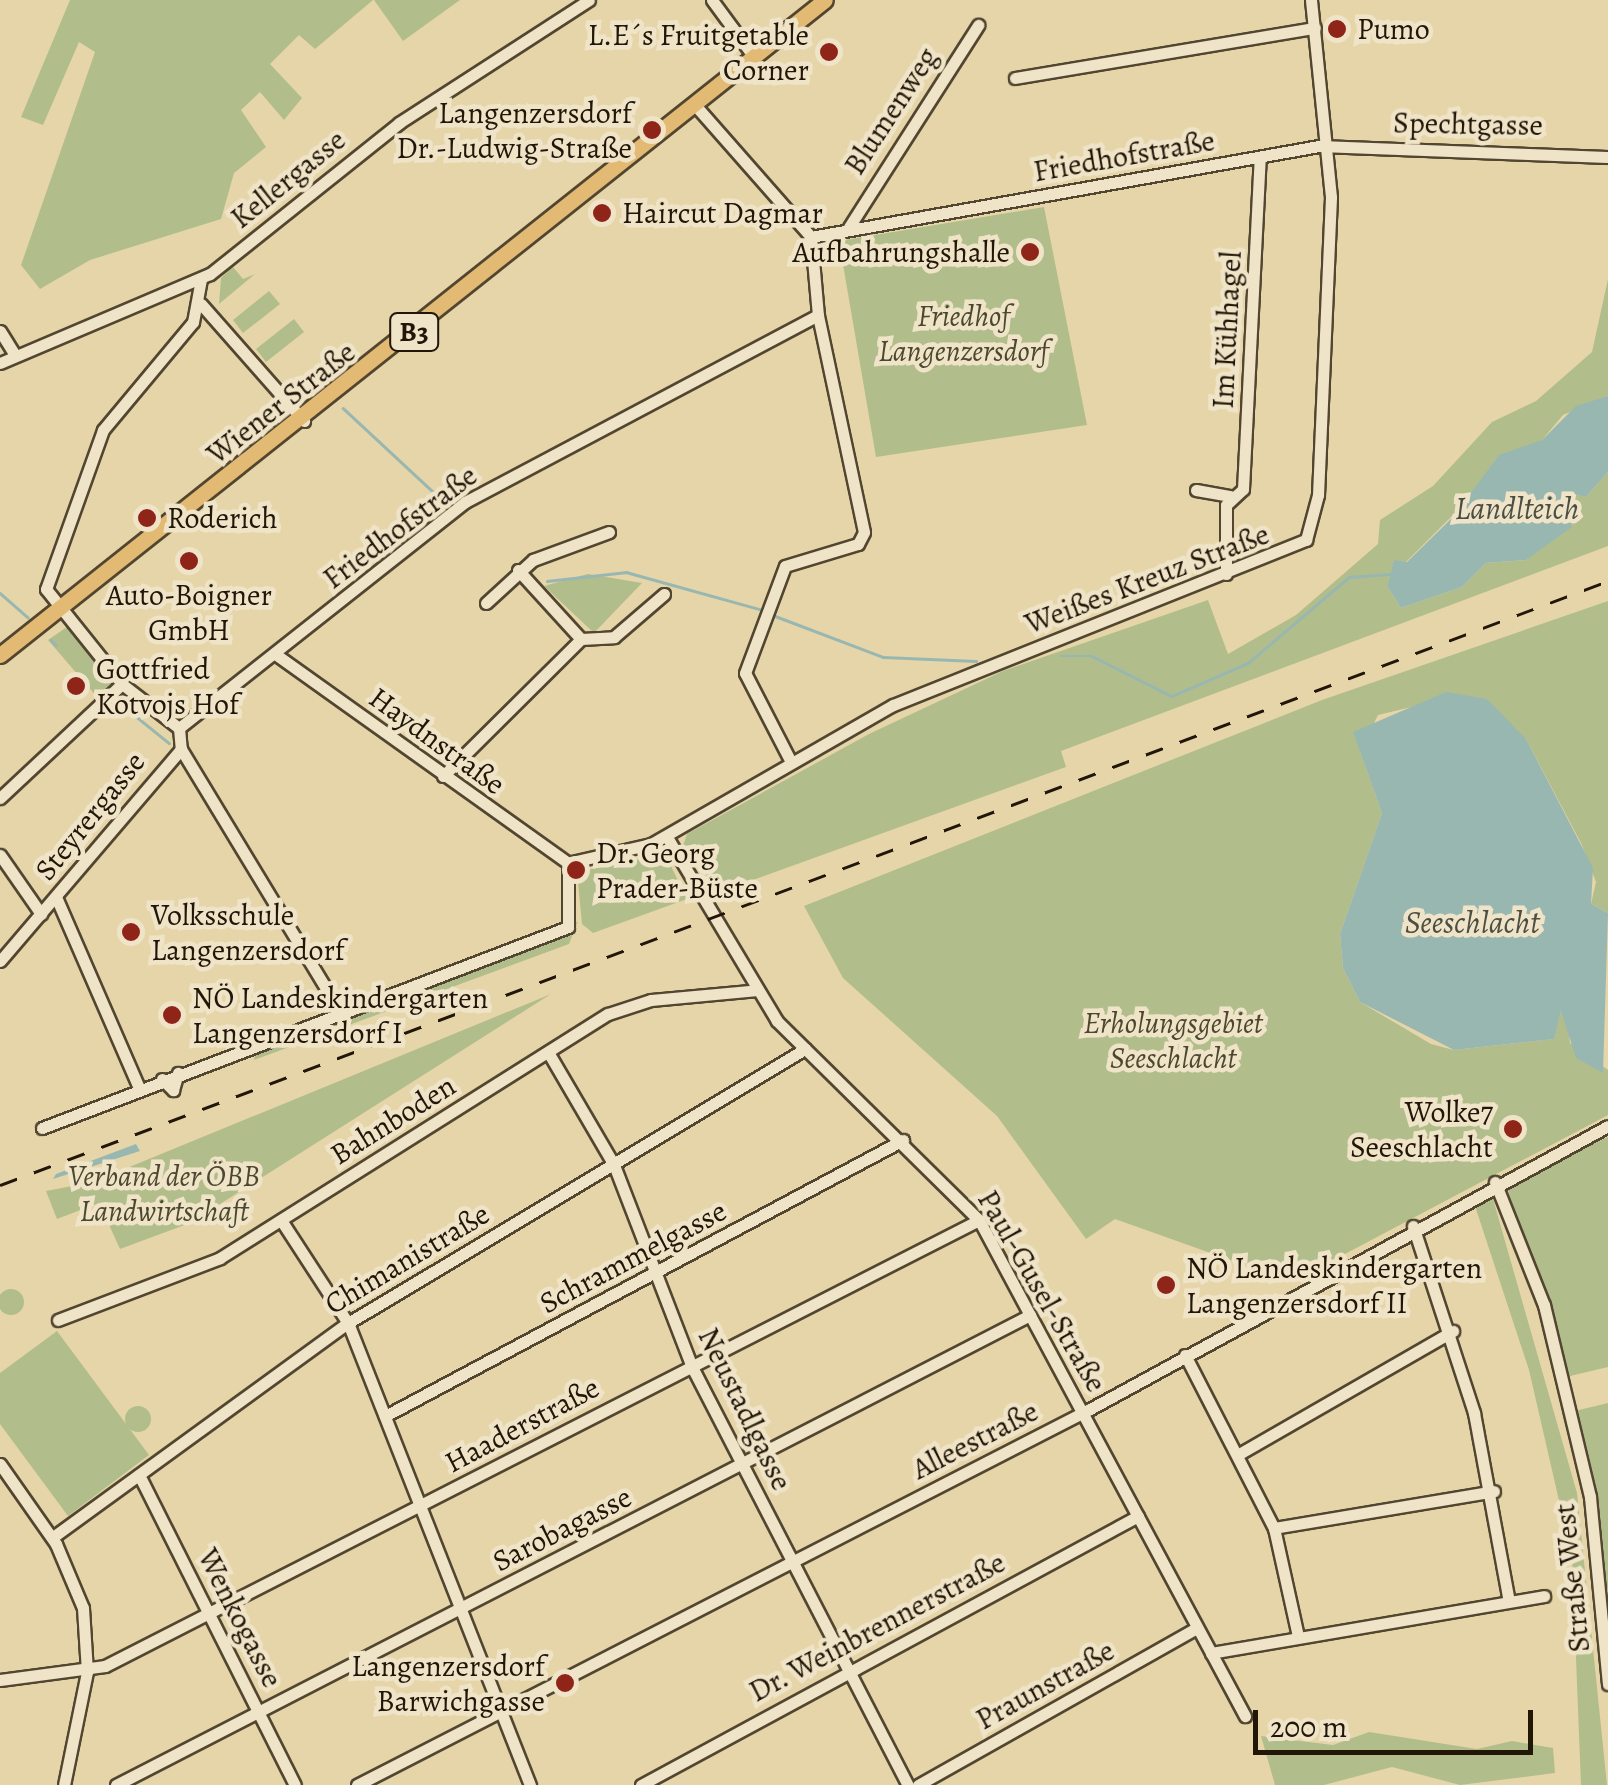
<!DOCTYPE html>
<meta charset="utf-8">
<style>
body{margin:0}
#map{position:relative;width:1608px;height:1785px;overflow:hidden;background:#e6d5a9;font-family:Alegreya,serif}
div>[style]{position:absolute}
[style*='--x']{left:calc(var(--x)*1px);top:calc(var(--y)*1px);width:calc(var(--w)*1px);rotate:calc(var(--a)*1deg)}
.green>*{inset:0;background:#b1be8b}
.round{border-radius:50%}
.water>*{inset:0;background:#99b7b1}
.stream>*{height:2.5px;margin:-1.25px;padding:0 1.25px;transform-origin:1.25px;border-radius:1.25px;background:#99b7b1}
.roads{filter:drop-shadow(2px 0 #524630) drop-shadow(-2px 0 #524630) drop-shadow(0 2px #524630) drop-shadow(0 -2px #524630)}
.minor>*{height:11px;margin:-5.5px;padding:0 5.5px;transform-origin:5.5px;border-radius:5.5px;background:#efe4c7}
.major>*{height:15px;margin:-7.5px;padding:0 7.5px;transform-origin:7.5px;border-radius:7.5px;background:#e3ba74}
.rail>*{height:2.5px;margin-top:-1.25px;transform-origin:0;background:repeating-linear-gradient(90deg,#211608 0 18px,transparent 0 36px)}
.dots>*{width:28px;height:28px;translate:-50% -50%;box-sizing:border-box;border:5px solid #efe4c7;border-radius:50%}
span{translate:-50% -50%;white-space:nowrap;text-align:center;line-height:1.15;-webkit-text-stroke:9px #efe4c7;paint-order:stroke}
.shield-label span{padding:2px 8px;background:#efe4c7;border:2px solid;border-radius:8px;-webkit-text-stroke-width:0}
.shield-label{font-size:28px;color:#211608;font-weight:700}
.poi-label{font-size:30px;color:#211608}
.left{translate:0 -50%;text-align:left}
.right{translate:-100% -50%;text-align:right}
.street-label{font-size:30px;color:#211608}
.park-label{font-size:30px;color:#4c482f;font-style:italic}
.water-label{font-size:32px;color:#4b4e43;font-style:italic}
.scale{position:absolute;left:1253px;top:1710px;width:280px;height:45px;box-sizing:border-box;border:5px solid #211608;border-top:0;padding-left:12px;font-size:30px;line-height:35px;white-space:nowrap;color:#211608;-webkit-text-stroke:8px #efe4c7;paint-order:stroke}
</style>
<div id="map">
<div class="green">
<div style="clip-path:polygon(70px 0,373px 0,315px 49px,299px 35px,270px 64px,302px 98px,284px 120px,260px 92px,241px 110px,266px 147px,234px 173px,221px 219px,90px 260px,40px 289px,21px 265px,95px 52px,79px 42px,43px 125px,21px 117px)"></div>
<div style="clip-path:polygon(374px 0,460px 0,403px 41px)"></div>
<div style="clip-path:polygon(1044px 207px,1087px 425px,876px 457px,839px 241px)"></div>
<div style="clip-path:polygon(233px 267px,243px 279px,255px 274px,219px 304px,221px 278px)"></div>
<div style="clip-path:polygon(1608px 279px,1608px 396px,1563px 415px,1542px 440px,1514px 454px,1406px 562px,1394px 561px,1387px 586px,1401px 608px,1462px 587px,1486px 563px,1526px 560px,1572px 520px,1560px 505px,1567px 491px,1586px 497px,1608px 472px,1608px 546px,1061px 751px,1066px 767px,720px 892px,683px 846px,687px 834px,869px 734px,1003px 671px,1208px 600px,1228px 654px,1296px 615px,1378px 544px,1380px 520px,1433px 486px,1492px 422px,1536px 401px,1592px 352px)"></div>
<div style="clip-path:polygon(269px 291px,280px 304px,243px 333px,233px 320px)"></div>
<div style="clip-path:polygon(294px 319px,304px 332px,266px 362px,256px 349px)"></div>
<div style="clip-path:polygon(588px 574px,642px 583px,594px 633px,544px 586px)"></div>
<div style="clip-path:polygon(1608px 601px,1608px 913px,1591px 904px,1596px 882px,1581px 843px,1526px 739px,1441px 700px,1378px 715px,1360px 751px,1382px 813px,1340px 934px,1343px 968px,1360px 1002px,1431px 1044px,1454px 1050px,1553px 1039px,1561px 1011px,1567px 1014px,1570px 1043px,1608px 1070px,1608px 1115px,1292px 1282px,1115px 1219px,1086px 1239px,997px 1116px,843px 978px,804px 906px,1322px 700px)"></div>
<div style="clip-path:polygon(67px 627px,111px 684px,97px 697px,48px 640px)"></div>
<div style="clip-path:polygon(655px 856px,669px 862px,687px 899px,593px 933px,582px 924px,577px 872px)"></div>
<div style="clip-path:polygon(578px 921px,569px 944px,254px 1060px,256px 1052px,553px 941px)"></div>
<div style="clip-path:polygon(551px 994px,190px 1223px,120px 1249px,99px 1203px,57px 1219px,46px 1191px,93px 1182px)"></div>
<div style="clip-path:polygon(1608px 1137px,1608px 1367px,1566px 1377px,1506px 1184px)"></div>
<div style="clip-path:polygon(1491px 1192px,1577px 1493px,1607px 1785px,1581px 1785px,1572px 1557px,1529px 1370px,1473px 1200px)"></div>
<div class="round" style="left:-2px;top:1289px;width:26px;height:26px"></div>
<div style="clip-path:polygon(57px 1331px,149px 1455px,68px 1516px,0 1424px,0 1373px)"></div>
<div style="clip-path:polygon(1608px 1403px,1608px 1590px,1604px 1590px,1597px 1498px,1575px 1411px)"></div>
<div class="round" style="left:125px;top:1406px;width:26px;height:26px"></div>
<div style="clip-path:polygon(1369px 1732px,1477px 1749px,1512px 1741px,1553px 1748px,1555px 1773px,1460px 1785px,1392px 1767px,1324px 1785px,1275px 1785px,1261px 1736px,1333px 1745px)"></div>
</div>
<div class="water">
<div style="clip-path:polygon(1608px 396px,1608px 472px,1586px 497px,1567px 492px,1560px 505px,1572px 527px,1526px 560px,1486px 563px,1462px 587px,1401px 608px,1387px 586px,1394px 560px,1407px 562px,1453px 517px,1499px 455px,1542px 440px,1576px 406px)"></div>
<div style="clip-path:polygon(1446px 692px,1487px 699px,1526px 739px,1593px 868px,1591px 904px,1608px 913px,1603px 1073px,1576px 1058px,1561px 1011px,1554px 1039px,1454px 1050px,1360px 1002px,1343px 968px,1340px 934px,1382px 813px,1353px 732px)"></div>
<div style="clip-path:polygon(136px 1144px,140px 1151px,53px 1179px,56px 1174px)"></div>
</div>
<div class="stream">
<div style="--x:343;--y:408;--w:132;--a:42.9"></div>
<div style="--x:547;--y:581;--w:80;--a:-6.5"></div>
<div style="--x:626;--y:572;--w:142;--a:15.5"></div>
<div style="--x:0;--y:593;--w:37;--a:41"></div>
<div style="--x:770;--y:614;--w:121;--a:20.8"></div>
<div style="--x:883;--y:657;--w:93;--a:2.5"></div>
<div style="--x:51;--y:640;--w:7;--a:45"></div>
<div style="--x:1061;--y:656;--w:31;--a:0"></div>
<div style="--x:1092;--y:656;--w:89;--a:26.6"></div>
<div style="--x:1172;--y:696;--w:83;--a:-23.5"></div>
<div style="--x:1248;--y:663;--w:133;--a:-40.4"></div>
<div style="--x:1349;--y:577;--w:41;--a:-4.2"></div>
<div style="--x:117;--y:701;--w:67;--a:38.9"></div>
</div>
<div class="roads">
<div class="minor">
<div style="--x:712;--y:0;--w:71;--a:53.6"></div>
<div style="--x:1015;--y:78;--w:304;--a:-9.5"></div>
<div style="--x:695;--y:105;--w:176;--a:48.7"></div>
<div style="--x:811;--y:237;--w:78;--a:84.9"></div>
<div style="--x:849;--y:227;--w:240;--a:-57.4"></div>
<div style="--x:811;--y:237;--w:516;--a:-10.16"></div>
<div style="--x:1319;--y:146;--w:289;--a:2.2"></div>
<div style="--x:201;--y:279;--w:44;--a:100.5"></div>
<div style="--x:193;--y:322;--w:141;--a:129.8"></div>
<div style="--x:103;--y:430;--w:169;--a:109.7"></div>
<div style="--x:46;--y:589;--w:122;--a:51.3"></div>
<div style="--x:122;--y:684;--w:72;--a:37.7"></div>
<div style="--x:179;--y:728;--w:365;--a:-38.3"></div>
<div style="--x:465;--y:502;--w:399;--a:-27.9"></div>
<div style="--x:201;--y:304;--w:156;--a:48.6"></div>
<div style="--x:0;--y:331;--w:28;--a:58"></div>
<div style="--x:0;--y:363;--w:228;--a:-23"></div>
<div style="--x:210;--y:274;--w:242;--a:-38.6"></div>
<div style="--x:399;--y:123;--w:226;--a:-32.9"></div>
<div style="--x:1196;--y:490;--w:35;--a:10"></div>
<div style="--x:518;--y:570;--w:93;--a:47.6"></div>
<div style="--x:1226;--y:574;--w:69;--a:-90"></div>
<div style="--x:1226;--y:505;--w:23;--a:-43"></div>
<div style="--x:1243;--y:489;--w:332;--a:-87.1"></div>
<div style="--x:486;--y:603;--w:64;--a:-42.5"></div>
<div style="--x:533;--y:560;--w:81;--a:-20.2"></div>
<div style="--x:581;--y:639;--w:33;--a:-3"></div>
<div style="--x:614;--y:637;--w:66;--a:-40.7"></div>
<div style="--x:278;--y:656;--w:356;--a:35.5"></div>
<div style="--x:179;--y:728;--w:21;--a:85"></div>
<div style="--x:181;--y:749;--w:309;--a:58.8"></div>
<div style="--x:791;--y:762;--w:100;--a:-117.3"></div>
<div style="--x:745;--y:673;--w:114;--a:-69.5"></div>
<div style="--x:785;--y:566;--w:76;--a:-16.8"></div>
<div style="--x:858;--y:544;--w:13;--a:-63"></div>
<div style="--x:864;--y:532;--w:222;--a:-102"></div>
<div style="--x:443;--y:776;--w:194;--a:-44.8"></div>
<div style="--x:0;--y:798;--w:167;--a:-43.1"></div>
<div style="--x:667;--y:837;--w:214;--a:59.1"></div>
<div style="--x:777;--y:1021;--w:284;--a:44.6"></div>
<div style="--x:979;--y:1220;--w:563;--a:61.8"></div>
<div style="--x:0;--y:855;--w:72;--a:55.2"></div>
<div style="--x:568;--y:863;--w:85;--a:-12.9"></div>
<div style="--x:651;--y:844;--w:279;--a:-29.9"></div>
<div style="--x:893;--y:705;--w:445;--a:-21.8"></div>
<div style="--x:1306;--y:540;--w:47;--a:-75.1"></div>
<div style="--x:1318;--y:495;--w:298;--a:-87.5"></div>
<div style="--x:1331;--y:197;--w:198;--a:-95.8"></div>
<div style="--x:56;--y:897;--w:208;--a:66.5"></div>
<div style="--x:0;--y:961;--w:279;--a:-49.5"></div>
<div style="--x:548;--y:1052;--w:131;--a:59.7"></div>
<div style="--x:614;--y:1165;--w:214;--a:68.9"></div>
<div style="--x:691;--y:1365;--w:473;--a:62.7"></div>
<div style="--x:162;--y:1079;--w:16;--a:45"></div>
<div style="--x:173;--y:1090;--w:18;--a:-74"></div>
<div style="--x:42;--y:1128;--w:563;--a:-20.91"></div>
<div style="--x:568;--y:927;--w:64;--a:-90"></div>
<div style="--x:1495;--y:1182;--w:132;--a:68.3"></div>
<div style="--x:1544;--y:1305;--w:197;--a:76.5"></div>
<div style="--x:1590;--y:1497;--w:188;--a:84.5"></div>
<div style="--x:281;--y:1220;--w:123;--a:57"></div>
<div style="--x:348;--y:1323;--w:497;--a:68.5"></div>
<div style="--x:1413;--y:1226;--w:197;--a:71.9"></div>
<div style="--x:1474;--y:1413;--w:191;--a:79.5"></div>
<div style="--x:58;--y:1320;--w:173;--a:-20.9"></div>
<div style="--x:220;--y:1258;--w:458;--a:-32.2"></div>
<div style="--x:608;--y:1014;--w:45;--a:-18"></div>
<div style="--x:651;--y:1000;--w:107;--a:-5.3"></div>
<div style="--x:1185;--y:1355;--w:195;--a:62.8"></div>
<div style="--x:1274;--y:1528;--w:111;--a:77.5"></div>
<div style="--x:385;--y:1416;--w:587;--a:-28.05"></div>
<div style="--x:1239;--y:1454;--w:247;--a:-29.9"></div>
<div style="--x:0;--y:1464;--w:98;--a:55"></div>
<div style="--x:56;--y:1544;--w:69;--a:67.1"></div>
<div style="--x:83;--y:1608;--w:64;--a:86.4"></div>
<div style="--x:87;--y:1672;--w:115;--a:101.5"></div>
<div style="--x:139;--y:1475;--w:347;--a:63.3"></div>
<div style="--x:1274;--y:1528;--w:223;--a:-9.5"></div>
<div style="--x:53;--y:1537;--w:364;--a:-36"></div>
<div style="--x:348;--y:1323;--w:533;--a:-30.95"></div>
<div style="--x:1211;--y:1653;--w:338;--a:-9.7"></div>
<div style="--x:0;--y:1680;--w:106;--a:-7.6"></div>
<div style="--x:105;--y:1666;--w:981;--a:-27.04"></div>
<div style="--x:116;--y:1785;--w:1028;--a:-27.21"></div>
<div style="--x:357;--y:1785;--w:824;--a:-27.16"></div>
<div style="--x:1090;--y:1409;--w:590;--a:-28.65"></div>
<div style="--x:641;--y:1785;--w:565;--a:-28.42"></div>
<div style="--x:918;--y:1785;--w:320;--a:-29.4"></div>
</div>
<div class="major">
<div style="--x:0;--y:655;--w:1053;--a:-38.45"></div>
</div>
</div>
<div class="rail">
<div style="--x:0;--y:1185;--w:1718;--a:-20.59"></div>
</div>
<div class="dots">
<div style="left:1337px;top:29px;background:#8f2418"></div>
<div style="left:829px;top:52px;background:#8f2418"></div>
<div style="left:652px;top:130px;background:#8f2418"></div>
<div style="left:602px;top:213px;background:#8f2418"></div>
<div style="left:1030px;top:252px;background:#8f2418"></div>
<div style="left:147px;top:518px;background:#8f2418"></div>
<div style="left:189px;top:561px;background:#8f2418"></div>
<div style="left:76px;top:686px;background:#8f2418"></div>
<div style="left:576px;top:870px;background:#8f2418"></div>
<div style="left:131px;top:932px;background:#8f2418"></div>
<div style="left:172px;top:1015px;background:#8f2418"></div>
<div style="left:1513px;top:1129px;background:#8f2418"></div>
<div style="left:1166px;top:1285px;background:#8f2418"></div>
<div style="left:565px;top:1683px;background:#8f2418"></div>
</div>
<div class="shield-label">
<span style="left:414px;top:332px">B3</span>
</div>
<div class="poi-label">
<span class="left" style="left:1357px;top:29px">Pumo</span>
<span class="right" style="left:809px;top:52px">L.E´s Fruitgetable<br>Corner</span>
<span class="right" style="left:632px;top:130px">Langenzersdorf<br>Dr.-Ludwig-Straße</span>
<span class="left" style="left:622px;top:213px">Haircut Dagmar</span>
<span class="right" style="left:1010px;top:252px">Aufbahrungshalle</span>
<span class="left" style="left:167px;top:518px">Roderich</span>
<span style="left:189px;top:612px">Auto-Boigner<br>GmbH</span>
<span class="left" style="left:96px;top:686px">Gottfried<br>Kotvojs Hof</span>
<span class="left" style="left:596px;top:870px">Dr. Georg<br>Prader-Büste</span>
<span class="left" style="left:151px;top:932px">Volksschule<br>Langenzersdorf</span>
<span class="left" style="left:192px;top:1015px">NÖ Landeskindergarten<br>Langenzersdorf I</span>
<span class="right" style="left:1493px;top:1129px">Wolke7<br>Seeschlacht</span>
<span class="left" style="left:1186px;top:1285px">NÖ Landeskindergarten<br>Langenzersdorf II</span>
<span class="right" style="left:545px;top:1683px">Langenzersdorf<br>Barwichgasse</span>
</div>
<div class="street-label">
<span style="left:891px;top:111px;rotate:-57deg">Blumenweg</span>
<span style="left:1468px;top:124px;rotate:1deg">Spechtgasse</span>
<span style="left:1124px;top:156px;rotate:-10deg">Friedhofstraße</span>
<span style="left:288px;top:179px;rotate:-39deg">Kellergasse</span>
<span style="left:1227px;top:330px;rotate:-87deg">Im Kühhagel</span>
<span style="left:281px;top:403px;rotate:-38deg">Wiener Straße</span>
<span style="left:400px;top:527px;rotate:-37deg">Friedhofstraße</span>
<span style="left:1147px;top:579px;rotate:-21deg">Weißes Kreuz Straße</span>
<span style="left:437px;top:741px;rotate:36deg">Haydnstraße</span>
<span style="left:90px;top:816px;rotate:-51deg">Steyrergasse</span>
<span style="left:393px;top:1120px;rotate:-32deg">Bahnboden</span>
<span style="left:633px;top:1257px;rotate:-28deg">Schrammelgasse</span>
<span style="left:407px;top:1259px;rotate:-31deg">Chimanistraße</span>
<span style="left:1042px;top:1291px;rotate:60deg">Paul-Gusel-Straße</span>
<span style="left:745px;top:1409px;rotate:64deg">Neustadlgasse</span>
<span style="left:522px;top:1425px;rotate:-28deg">Haaderstraße</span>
<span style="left:975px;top:1440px;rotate:-27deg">Alleestraße</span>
<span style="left:562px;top:1529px;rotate:-27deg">Sarobagasse</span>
<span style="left:1572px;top:1578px;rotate:-96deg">Straße West</span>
<span style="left:240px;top:1618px;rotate:63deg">Wenkogasse</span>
<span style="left:877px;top:1627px;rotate:-28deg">Dr. Weinbrennerstraße</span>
<span style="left:1045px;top:1685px;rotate:-29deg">Praunstraße</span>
</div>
<div class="park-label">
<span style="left:963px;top:333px">Friedhof<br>Langenzersdorf</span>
<span style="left:1173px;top:1040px">Erholungsgebiet<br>Seeschlacht</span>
<span style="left:164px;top:1193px">Verband der ÖBB<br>Landwirtschaft</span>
</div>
<div class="water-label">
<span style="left:1517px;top:508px">Landlteich</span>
<span style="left:1472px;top:922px">Seeschlacht</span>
</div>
<div class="scale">200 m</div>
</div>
